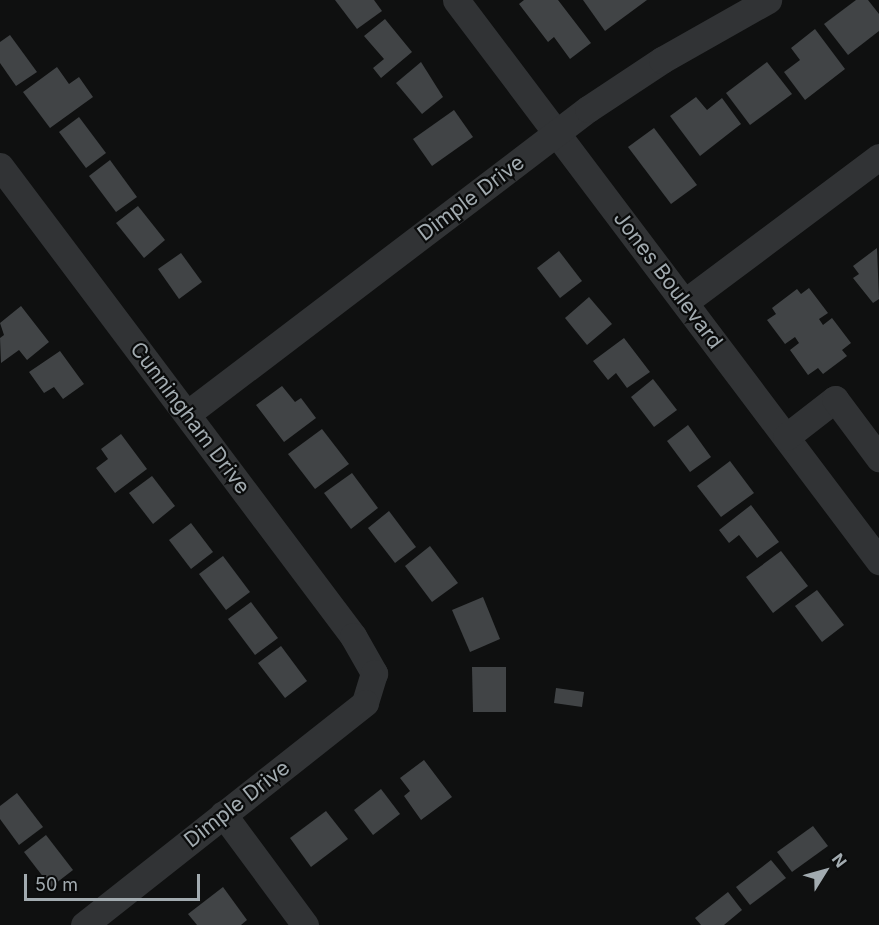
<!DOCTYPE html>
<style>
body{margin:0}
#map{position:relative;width:879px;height:925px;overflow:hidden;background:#0f1010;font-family:Inter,sans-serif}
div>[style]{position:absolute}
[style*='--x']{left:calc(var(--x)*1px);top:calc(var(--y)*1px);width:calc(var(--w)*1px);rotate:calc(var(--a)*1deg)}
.building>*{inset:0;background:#414446}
.minor>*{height:27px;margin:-13.5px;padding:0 13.5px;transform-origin:13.5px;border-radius:13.5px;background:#313335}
span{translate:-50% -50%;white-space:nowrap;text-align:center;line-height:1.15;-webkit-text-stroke:4.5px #0a0b0b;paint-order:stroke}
.street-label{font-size:21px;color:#a2abb0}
.north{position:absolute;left:795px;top:841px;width:60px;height:60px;-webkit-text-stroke:4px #0a0b0b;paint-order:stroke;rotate:53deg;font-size:16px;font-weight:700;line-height:24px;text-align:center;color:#a2abb0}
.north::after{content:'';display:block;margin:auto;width:21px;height:27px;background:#a2abb0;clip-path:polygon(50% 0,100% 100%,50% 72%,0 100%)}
.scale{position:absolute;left:24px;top:874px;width:176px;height:27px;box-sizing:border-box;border:3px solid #a2abb0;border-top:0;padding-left:8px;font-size:18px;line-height:21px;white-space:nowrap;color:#a2abb0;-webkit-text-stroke:4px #0a0b0b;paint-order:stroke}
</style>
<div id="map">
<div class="building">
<div style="clip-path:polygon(335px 0,374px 0,382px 11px,357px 29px)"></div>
<div style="clip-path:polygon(524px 0,558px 0,591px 43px,570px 59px,554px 37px,548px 42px,519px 4px)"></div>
<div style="clip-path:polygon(583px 0,647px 0,605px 31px)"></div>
<div style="clip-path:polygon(856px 0,868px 0,879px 14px,879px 31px,848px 55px,824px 24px)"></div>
<div style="clip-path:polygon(385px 19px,412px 52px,381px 78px,373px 68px,384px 59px,364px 36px)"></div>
<div style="clip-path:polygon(815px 29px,845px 69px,805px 100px,784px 72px,800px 60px,791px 48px)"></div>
<div style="clip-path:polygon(10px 35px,37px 72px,16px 86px,0 63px,0 42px)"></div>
<div style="clip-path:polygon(421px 62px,443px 97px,422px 114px,396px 83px)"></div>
<div style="clip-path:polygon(767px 62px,792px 94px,750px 125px,726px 93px)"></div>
<div style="clip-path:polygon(57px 67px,69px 84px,79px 77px,93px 97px,50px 128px,23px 92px)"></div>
<div style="clip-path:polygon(696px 97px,707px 110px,722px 98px,741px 124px,700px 156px,670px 116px)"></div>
<div style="clip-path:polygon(454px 110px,473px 137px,432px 166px,413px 139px)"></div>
<div style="clip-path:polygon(79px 117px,106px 153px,86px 168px,59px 132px)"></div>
<div style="clip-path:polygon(654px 128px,697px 185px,671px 204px,628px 147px)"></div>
<div style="clip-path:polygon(110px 160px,137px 197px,116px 212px,89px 176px)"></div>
<div style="clip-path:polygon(138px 206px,165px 240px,144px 258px,116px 223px)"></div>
<div style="clip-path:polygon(877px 248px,879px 299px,873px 303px,853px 278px,859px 274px,853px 266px)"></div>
<div style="clip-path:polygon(559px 251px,582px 281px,560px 298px,537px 268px)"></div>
<div style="clip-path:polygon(181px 253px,202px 282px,179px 299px,158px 269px)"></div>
<div style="clip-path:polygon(809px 288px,828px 313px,819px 319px,823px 325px,832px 318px,851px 343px,842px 350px,847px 356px,823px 374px,818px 368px,808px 375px,790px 350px,799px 343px,795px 337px,785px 344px,767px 320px,776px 314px,772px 308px,797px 289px,801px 294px)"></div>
<div style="clip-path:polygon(589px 297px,612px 324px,587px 345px,565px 318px)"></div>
<div style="clip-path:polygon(21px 306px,49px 342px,27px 360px,19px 350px,1px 363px,0 338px,4px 335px,0 323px)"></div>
<div style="clip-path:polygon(624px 338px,650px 372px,627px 388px,616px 373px,608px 380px,593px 361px)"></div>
<div style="clip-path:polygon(60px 351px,84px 384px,63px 399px,54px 387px,44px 393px,29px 372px)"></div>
<div style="clip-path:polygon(653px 379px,677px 410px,654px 427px,631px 397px)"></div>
<div style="clip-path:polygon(282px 386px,295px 402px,301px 398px,316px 418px,284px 442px,256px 405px)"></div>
<div style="clip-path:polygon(688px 425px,711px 457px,690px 472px,667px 441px)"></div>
<div style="clip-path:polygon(322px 429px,349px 464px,315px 489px,288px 454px)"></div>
<div style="clip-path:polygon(121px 434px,147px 469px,115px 493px,96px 468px,108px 459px,101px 449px)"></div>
<div style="clip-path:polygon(730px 461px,754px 493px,721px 517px,697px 486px)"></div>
<div style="clip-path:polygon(352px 473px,378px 508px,351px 529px,324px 493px)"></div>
<div style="clip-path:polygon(152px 476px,175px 506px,153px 524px,129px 493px)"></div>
<div style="clip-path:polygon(751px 505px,779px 542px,757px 558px,739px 535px,729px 543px,719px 530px)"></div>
<div style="clip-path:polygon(389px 511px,416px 547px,395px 563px,368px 528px)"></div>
<div style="clip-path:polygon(191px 523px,213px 552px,191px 569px,169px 540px)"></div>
<div style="clip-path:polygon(430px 546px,458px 583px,432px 602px,405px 566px)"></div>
<div style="clip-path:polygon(781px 551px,808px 586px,773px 613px,746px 577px)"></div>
<div style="clip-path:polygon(223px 556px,250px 592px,226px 610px,199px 574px)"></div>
<div style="clip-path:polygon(817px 590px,844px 625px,822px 642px,795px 606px)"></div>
<div style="clip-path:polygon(483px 597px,500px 639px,470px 652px,452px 610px)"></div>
<div style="clip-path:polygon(251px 602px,278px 638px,255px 655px,228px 619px)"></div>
<div style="clip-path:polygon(281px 646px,307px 681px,285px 698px,258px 663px)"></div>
<div style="clip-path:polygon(472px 667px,506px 667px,506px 712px,473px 712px)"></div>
<div style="clip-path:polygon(556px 688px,584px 692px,582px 707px,554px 703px)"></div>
<div style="clip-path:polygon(424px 760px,452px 797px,421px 820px,404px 796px,410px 791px,400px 778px)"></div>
<div style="clip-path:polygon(381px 789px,400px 814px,373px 835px,354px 810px)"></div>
<div style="clip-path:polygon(17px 793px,43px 827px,19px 845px,0 819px,0 806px)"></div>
<div style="clip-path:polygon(326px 811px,348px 839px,311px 867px,290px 838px)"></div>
<div style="clip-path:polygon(813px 826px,828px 846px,792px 872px,777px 852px)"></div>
<div style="clip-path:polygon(46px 835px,73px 870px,51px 887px,24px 852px)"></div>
<div style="clip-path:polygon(771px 860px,786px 878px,750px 905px,736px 887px)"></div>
<div style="clip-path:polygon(223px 887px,247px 920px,241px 925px,197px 925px,188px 914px)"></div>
<div style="clip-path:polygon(728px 892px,742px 910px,724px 925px,701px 925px,695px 918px)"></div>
</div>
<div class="minor">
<div style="--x:456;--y:0;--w:703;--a:52.98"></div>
<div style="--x:0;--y:166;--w:588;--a:53.09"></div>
<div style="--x:353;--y:636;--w:43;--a:60.4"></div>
<div style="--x:374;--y:673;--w:31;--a:107"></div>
<div style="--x:365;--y:703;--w:358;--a:141.7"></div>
<div style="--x:685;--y:302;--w:242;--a:-36.8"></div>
<div style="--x:187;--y:414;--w:504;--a:-37.26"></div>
<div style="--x:588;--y:109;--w:89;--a:-33.5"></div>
<div style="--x:662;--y:60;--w:122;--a:-29.5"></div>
<div style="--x:786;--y:437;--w:62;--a:-37.8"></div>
<div style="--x:835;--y:399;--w:74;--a:53.3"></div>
<div style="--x:223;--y:814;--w:138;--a:53.5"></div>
</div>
<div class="street-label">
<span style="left:471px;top:198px;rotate:-37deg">Dimple Drive</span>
<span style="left:668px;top:280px;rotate:53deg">Jones Boulevard</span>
<span style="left:190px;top:418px;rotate:53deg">Cunningham Drive</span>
<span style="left:237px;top:804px;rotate:-38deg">Dimple Drive</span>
</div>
<div class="north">N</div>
<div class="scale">50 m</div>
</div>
